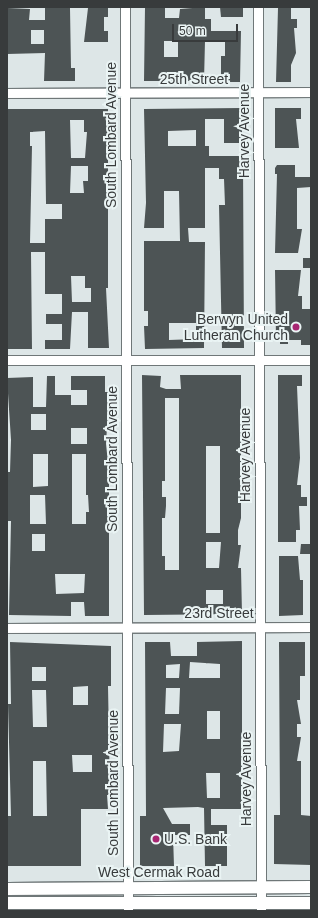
<!DOCTYPE html>
<style>
body{margin:0}
#map{position:relative;width:318px;height:918px;overflow:hidden;background:#dde6e7;font-family:Helvetica,sans-serif}
div>[style]{position:absolute}
[style*='--x']{left:calc(var(--x)*1px);top:calc(var(--y)*1px);width:calc(var(--w)*1px);rotate:calc(var(--a)*1deg)}
.building>*{inset:0;background:#4d5455}
.roads{filter:drop-shadow(1px 0 #6f7778) drop-shadow(-1px 0 #6f7778) drop-shadow(0 1px #6f7778) drop-shadow(0 -1px #6f7778)}
.minor>*{height:9px;margin:-4.5px;padding:0 4.5px;transform-origin:4.5px;border-radius:4.5px;background:#fff}
.secondary>*{height:12px;margin:-6px;padding:0 6px;transform-origin:6px;border-radius:6px;background:#fff}
.dots>*{width:11px;height:11px;translate:-50% -50%;box-sizing:border-box;border:2px solid #eaf4f4;border-radius:50%}
span{translate:-50% -50%;white-space:nowrap;text-align:center;line-height:1.15;-webkit-text-stroke:4px #eaf4f4;paint-order:stroke}
.street-label{font-size:14px;color:#383b3c}
.poi-label{font-size:14px;color:#383b3c}
.right{translate:-100% -50%;text-align:right}
.left{translate:0 -50%;text-align:left}
.frame{position:absolute;inset:0;border:8px solid #383b3c;pointer-events:none}
.scale{position:absolute;left:172px;top:24px;width:66px;height:18px;box-sizing:border-box;border:2px solid #383b3c;border-top:0;padding-left:5px;font-size:12px;line-height:14px;white-space:nowrap;color:#383b3c;-webkit-text-stroke:3px #eaf4f4;paint-order:stroke}
</style>
<div id="map">
<div class="building">
<div style="clip-path:polygon(evenodd,145px 7px,165px 7px,165px 18px,179px 18px,180px 9px,205px 7px,205px 19px,211px 19px,211px 31px,241px 31px,240px 82px,221px 82px,221px 56px,225px 56px,225px 41px,205px 41px,204px 81px,144px 81px,145px 7px,164px 41px,178px 41px,178px 57px,164px 57px,164px 41px)"></div>
<div style="clip-path:polygon(220px 7px,243px 7px,243px 17px,221px 17px)"></div>
<div style="clip-path:polygon(evenodd,8px 8px,30px 9px,29px 20px,45px 20px,45px 8px,70px 8px,71px 68px,75px 68px,75px 81px,44px 81px,45px 53px,7px 54px,8px 8px,31px 30px,44px 30px,44px 44px,31px 44px,31px 30px)"></div>
<div style="clip-path:polygon(88px 8px,108px 8px,108px 17px,104px 17px,104px 31px,108px 31px,108px 42px,84px 42px)"></div>
<div style="clip-path:polygon(278px 8px,291px 8px,291px 19px,297px 19px,297px 28px,294px 28px,296px 53px,291px 65px,291px 82px,276px 82px)"></div>
<div style="clip-path:polygon(evenodd,242px 108px,242px 143px,224px 143px,224px 119px,205px 119px,205px 146px,209px 146px,209px 156px,239px 156px,243px 161px,244px 348px,222px 348px,219px 205px,225px 205px,224px 179px,219px 179px,219px 168px,205px 168px,205px 228px,188px 228px,189px 242px,205px 242px,204px 348px,145px 349px,144px 326px,148px 326px,148px 311px,144px 311px,144px 241px,180px 241px,179px 191px,164px 191px,164px 228px,144px 228px,146px 203px,144px 109px,242px 108px,196px 130px,196px 146px,168px 146px,168px 131px,196px 130px,242px 108px,169px 323px,196px 323px,196px 339px,169px 340px,169px 323px)"></div>
<div style="clip-path:polygon(275px 108px,301px 108px,301px 119px,296px 119px,299px 148px,275px 148px)"></div>
<div style="clip-path:polygon(evenodd,7px 109px,108px 109px,108px 288px,106px 288px,109px 348px,88px 348px,88px 312px,72px 312px,70px 349px,45px 349px,45px 340px,62px 340px,62px 324px,46px 324px,46px 314px,62px 314px,62px 294px,45px 294px,45px 252px,31px 252px,32px 349px,8px 349px,7px 109px,70px 120px,84px 120px,84px 132px,87px 132px,85px 158px,71px 158px,70px 120px,7px 109px,45px 131px,46px 204px,62px 204px,62px 219px,45px 219px,45px 243px,30px 243px,32px 146px,30px 146px,30px 132px,45px 131px,7px 109px,71px 166px,88px 166px,88px 181px,83px 181px,84px 193px,70px 193px,71px 166px,7px 109px,71px 276px,85px 276px,85px 288px,91px 288px,91px 302px,72px 302px,71px 276px)"></div>
<div style="clip-path:polygon(277px 165px,295px 165px,295px 177px,311px 177px,311px 187px,297px 188px,297px 229px,302px 229px,298px 253px,275px 253px,277px 174px,275px 174px,275px 168px)"></div>
<div style="clip-path:polygon(303px 258px,311px 258px,311px 268px,303px 268px)"></div>
<div style="clip-path:polygon(275px 270px,301px 270px,298px 296px,302px 296px,302px 309px,311px 309px,311px 345px,301px 345px,301px 340px,288px 340px,288px 344px,280px 344px,280px 339px,276px 339px)"></div>
<div style="clip-path:polygon(evenodd,142px 375px,161px 376px,160px 387px,166px 389px,181px 389px,180px 375px,241px 375px,241px 518px,238px 530px,238px 545px,241px 545px,238px 568px,241px 568px,242px 614px,144px 615px,142px 375px,165px 398px,179px 398px,179px 570px,165px 570px,165px 556px,162px 556px,162px 518px,165px 518px,166px 506px,166px 497px,162px 497px,162px 481px,165px 481px,165px 398px,142px 375px,206px 446px,220px 446px,220px 533px,206px 533px,206px 446px,142px 375px,206px 542px,221px 542px,219px 568px,206px 568px,206px 542px,142px 375px,206px 590px,223px 590px,223px 604px,206px 604px,206px 590px)"></div>
<div style="clip-path:polygon(278px 375px,302px 375px,302px 386px,297px 386px,300px 458px,297px 485px,301px 485px,301px 497px,307px 497px,307px 506px,299px 506px,300px 530px,296px 530px,296px 542px,278px 542px)"></div>
<div style="clip-path:polygon(evenodd,47px 376px,55px 376px,55px 395px,71px 395px,71px 405px,87px 405px,87px 390px,71px 390px,71px 376px,105px 376px,105px 392px,109px 392px,106px 444px,109px 472px,109px 616px,85px 616px,84px 602px,71px 602px,71px 616px,9px 615px,11px 521px,8px 521px,7px 472px,10px 472px,11px 440px,7px 378px,33px 377px,33px 407px,46px 407px,47px 376px,31px 414px,46px 414px,46px 430px,31px 430px,31px 414px,47px 376px,71px 428px,87px 428px,87px 444px,71px 444px,71px 428px,47px 376px,33px 454px,48px 454px,48px 486px,33px 487px,33px 454px,47px 376px,72px 454px,86px 454px,86px 495px,88px 495px,89px 512px,86px 512px,86px 524px,72px 524px,72px 454px,47px 376px,30px 495px,45px 495px,46px 524px,30px 524px,30px 495px,47px 376px,32px 534px,45px 534px,45px 551px,32px 551px,32px 534px,47px 376px,55px 574px,85px 574px,84px 593px,56px 594px,55px 574px)"></div>
<div style="clip-path:polygon(301px 544px,311px 544px,311px 554px,300px 554px)"></div>
<div style="clip-path:polygon(279px 556px,298px 556px,300px 580px,303px 580px,303px 615px,279px 616px)"></div>
<div style="clip-path:polygon(evenodd,242px 641px,242px 809px,211px 809px,211px 825px,227px 825px,227px 866px,205px 866px,204px 808px,198px 807px,163px 808px,172px 824px,190px 824px,190px 835px,173px 835px,174px 866px,140px 866px,140px 816px,146px 816px,145px 642px,170px 642px,171px 656px,197px 656px,197px 642px,242px 641px,190px 662px,220px 664px,220px 678px,189px 678px,190px 662px,242px 641px,180px 664px,179px 678px,166px 678px,166px 665px,180px 664px,242px 641px,166px 688px,180px 688px,179px 714px,165px 714px,166px 688px,242px 641px,207px 711px,220px 711px,220px 739px,207px 739px,207px 711px,242px 641px,164px 724px,181px 724px,179px 751px,163px 752px,164px 724px,242px 641px,206px 773px,220px 773px,220px 798px,207px 798px,206px 773px)"></div>
<div style="clip-path:polygon(evenodd,10px 642px,111px 646px,111px 686px,108px 686px,110px 795px,107px 795px,108px 809px,81px 809px,81px 866px,7px 866px,7px 816px,11px 816px,8px 704px,11px 704px,10px 642px,32px 667px,46px 667px,46px 681px,32px 681px,32px 667px,10px 642px,88px 686px,88px 705px,73px 705px,73px 687px,88px 686px,10px 642px,32px 690px,46px 690px,47px 727px,33px 727px,32px 690px,10px 642px,72px 755px,92px 755px,92px 772px,73px 772px,72px 755px,10px 642px,33px 761px,46px 761px,47px 816px,33px 816px,33px 761px)"></div>
<div style="clip-path:polygon(279px 642px,305px 642px,305px 676px,300px 676px,300px 700px,297px 700px,301px 724px,297px 724px,297px 737px,301px 737px,297px 761px,301px 761px,301px 815px,311px 816px,311px 865px,274px 864px,274px 815px,280px 815px)"></div>
</div>
<div class="roads">
<div class="minor">
<div style="--x:125;--y:7;--w:904;--a:89.81"></div>
<div style="--x:258;--y:7;--w:904;--a:89.81"></div>
<div style="--x:7;--y:93;--w:304;--a:-0.2"></div>
<div style="--x:7;--y:360;--w:304;--a:0"></div>
<div style="--x:7;--y:628;--w:304;--a:-0.2"></div>
</div>
<div class="secondary">
<div style="--x:7;--y:889;--w:304;--a:-0.4"></div>
<div style="--x:7;--y:903;--w:304;--a:0"></div>
</div>
</div>
<div class="dots">
<div style="left:296px;top:327px;background:#a82672"></div>
<div style="left:156px;top:839px;background:#a82672"></div>
</div>
<div class="street-label">
<span style="left:194px;top:79px">25th Street</span>
<span style="left:244px;top:131px;rotate:-90deg">Harvey Avenue</span>
<span style="left:111px;top:135px;rotate:-90deg">South Lombard Avenue</span>
<span style="left:245px;top:455px;rotate:-90deg">Harvey Avenue</span>
<span style="left:112px;top:459px;rotate:-90deg">South Lombard Avenue</span>
<span style="left:219px;top:613px">23rd Street</span>
<span style="left:246px;top:779px;rotate:-90deg">Harvey Avenue</span>
<span style="left:113px;top:783px;rotate:-90deg">South Lombard Avenue</span>
<span style="left:159px;top:872px">West Cermak Road</span>
</div>
<div class="poi-label">
<span class="right" style="left:288px;top:327px">Berwyn United<br>Lutheran Church</span>
<span class="left" style="left:164px;top:839px">U.S. Bank</span>
</div>
<div class="frame"></div>
<div class="scale">50 m</div>
</div>
